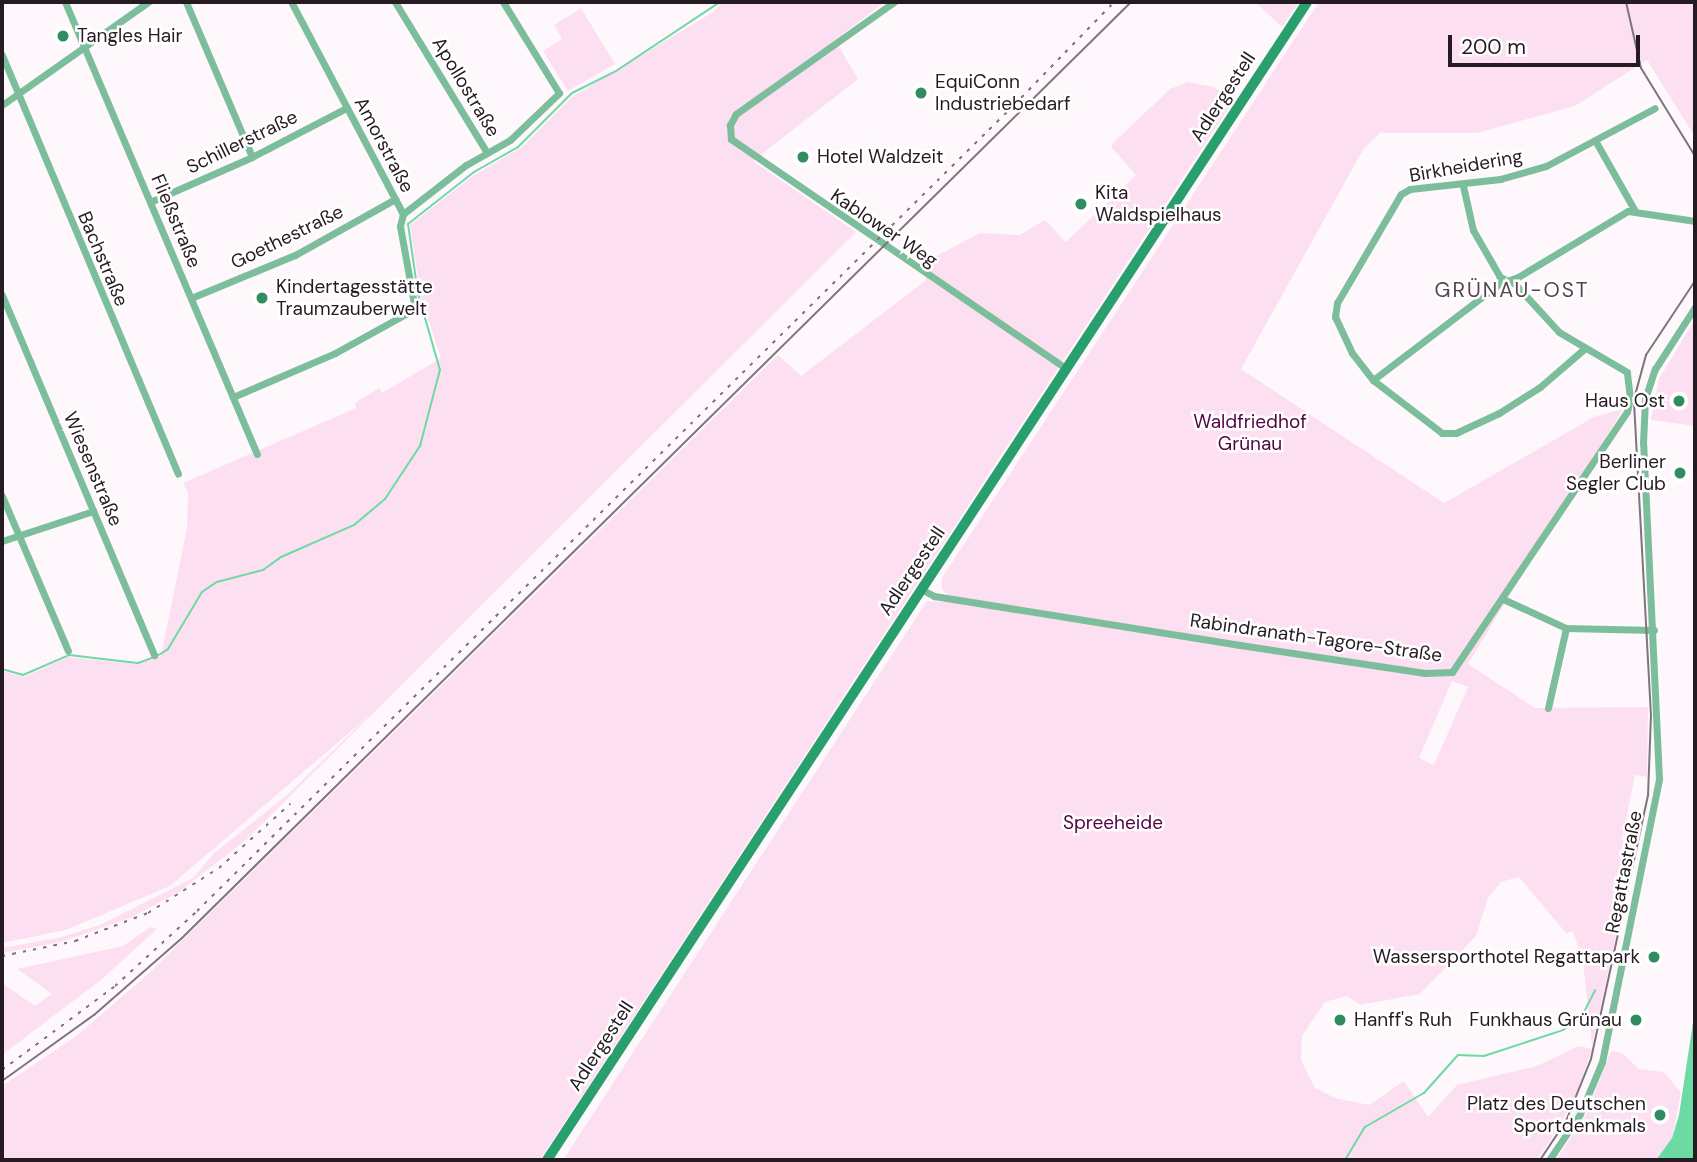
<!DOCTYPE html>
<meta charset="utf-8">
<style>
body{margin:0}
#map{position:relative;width:1697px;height:1162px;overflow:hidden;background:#fef8fc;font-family:"DM Sans",sans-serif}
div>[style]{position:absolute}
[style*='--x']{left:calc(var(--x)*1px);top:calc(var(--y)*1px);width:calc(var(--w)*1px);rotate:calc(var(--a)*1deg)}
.green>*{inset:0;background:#fddff2}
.water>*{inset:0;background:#6ddaa4}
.stream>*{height:2px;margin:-1px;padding:0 1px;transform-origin:1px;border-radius:1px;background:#6ddaa4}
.street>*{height:7px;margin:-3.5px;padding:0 3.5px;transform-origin:3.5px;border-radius:3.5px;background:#7cbe9b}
.secondary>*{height:10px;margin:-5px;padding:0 5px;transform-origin:5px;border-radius:5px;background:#299f6d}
.tram>*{height:2px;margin:-1px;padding:0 1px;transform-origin:1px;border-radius:1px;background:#7e757b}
.rail>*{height:2px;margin-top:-1px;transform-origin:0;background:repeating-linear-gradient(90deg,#7e757b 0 3.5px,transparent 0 10.5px)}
.dots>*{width:19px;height:19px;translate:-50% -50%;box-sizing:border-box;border:4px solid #fff;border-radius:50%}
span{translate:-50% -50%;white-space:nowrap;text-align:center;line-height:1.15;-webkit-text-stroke:5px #fff;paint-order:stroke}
.poi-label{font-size:19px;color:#261b22}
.left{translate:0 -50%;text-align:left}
.right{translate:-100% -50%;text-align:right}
.street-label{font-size:19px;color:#261b22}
.park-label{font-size:19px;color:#520342}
.neighbourhood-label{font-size:21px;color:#594151;letter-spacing:2px}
.frame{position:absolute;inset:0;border:4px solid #261b22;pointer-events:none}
.scale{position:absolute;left:1448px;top:35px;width:192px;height:32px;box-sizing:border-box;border:4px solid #261b22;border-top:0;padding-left:9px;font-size:21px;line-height:24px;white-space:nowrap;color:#261b22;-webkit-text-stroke:5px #fff;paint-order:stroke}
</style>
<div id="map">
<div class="green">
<div style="clip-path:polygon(723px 2px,885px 2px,835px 40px,858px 79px,753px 161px,856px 232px,246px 840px,179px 892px,130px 918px,61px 942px,2px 953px,2px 948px,62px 937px,102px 924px,193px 878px,214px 853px,287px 795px,370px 715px,170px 886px,66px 930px,2px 943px,2px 671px,24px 677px,68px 657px,138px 664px,161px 656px,187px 528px,188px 492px,183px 483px,356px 408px,355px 403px,379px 388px,382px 393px,441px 358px,421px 298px,410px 225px,474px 175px,521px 148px,572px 97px,713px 12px)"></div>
<div style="clip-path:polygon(1255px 2px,1299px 2px,1282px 27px)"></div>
<div style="clip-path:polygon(evenodd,1319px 2px,1695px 2px,1695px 137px,1647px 60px,1575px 106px,1477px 133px,1380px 133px,1364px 148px,1241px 369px,1444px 503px,1594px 417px,1623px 409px,1468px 664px,1535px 708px,1648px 707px,1647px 777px,1635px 775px,1622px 840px,1636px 843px,1592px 1046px,1583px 962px,1573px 931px,1566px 933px,1519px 877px,1501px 882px,1488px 898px,1476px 936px,1420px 994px,1360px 1005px,1347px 996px,1325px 1002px,1302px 1036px,1301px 1060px,1315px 1088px,1335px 1098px,1369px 1105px,1404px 1081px,1428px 1117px,1457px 1085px,1537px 1066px,1578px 1046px,1592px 1049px,1576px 1096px,1551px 1139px,1537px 1160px,563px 1160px,927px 601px,943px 602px,947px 594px,942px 589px,942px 578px,1319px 2px,1452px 681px,1468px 687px,1434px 765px,1419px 758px,1452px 681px)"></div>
<div style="clip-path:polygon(581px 8px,615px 64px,568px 91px,543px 51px,562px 39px,554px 25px)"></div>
<div style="clip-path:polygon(1188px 82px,1214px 87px,1233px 101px,540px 1160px,2px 1160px,2px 1086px,75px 1037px,147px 975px,778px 355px,801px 376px,925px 281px,927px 261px,980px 233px,1019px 235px,1045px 220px,1066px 242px,1136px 175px,1111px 147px,1114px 142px,1170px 89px)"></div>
<div style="clip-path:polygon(1695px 319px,1695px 426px,1651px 420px,1659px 379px)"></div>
<div style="clip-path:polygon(150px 927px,157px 929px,101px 980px,2px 1055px,2px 983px,35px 1006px,52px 994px,17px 969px,123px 946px)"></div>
<div style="clip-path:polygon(1611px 1051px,1622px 1053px,1639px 1069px,1664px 1072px,1681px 1093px,1672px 1138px,1656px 1160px,1556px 1160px,1586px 1114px)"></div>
</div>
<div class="water">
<div style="clip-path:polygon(1695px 1009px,1695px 1160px,1656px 1160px,1672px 1138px,1679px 1115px)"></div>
</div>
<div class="stream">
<div style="--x:157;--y:656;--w:13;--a:-32"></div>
<div style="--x:168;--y:649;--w:66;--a:-59.2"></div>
<div style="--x:202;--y:592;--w:18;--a:-34"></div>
<div style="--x:217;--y:582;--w:48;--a:-14.6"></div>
<div style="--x:263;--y:570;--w:22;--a:-36"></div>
<div style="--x:281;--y:557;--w:80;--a:-23.7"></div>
<div style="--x:354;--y:525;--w:40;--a:-40"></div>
<div style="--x:385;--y:499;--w:64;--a:-56.6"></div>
<div style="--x:420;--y:446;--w:79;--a:-75.3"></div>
<div style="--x:440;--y:370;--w:79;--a:-106.1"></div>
<div style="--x:418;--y:294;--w:71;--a:-98.1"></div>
<div style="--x:408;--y:224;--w:84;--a:-38.2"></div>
<div style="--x:474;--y:172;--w:51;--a:-29.6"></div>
<div style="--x:518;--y:147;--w:76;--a:-45"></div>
<div style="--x:572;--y:93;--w:49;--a:-26.6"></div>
<div style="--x:616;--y:71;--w:125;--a:-33.6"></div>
<div style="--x:2;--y:669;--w:22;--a:16"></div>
<div style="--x:23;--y:675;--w:50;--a:-23.5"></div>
<div style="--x:69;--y:655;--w:69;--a:6.6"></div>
<div style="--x:138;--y:663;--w:15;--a:-20"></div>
<div style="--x:1345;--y:1160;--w:39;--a:-59"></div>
<div style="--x:1365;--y:1127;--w:68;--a:-30"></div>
<div style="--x:1424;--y:1093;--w:51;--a:-48.2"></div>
<div style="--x:1458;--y:1055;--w:26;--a:2"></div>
<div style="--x:1484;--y:1056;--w:83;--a:-18.2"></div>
<div style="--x:1563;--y:1030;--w:24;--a:-36"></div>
<div style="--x:1582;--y:1016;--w:29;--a:-63"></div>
</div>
<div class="street">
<div style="--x:65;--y:2;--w:491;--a:67"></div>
<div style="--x:186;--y:2;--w:168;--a:66.9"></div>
<div style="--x:395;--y:2;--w:177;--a:58.6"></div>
<div style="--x:894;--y:2;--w:194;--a:144.7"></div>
<div style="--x:736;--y:114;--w:13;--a:119"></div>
<div style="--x:730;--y:125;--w:14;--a:86"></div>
<div style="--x:731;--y:139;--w:406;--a:34.4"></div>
<div style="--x:2;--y:55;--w:454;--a:67.2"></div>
<div style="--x:2;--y:105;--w:179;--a:-35.2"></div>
<div style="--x:1596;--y:142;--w:79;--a:60.5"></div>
<div style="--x:150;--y:202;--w:111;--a:-23.8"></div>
<div style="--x:252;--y:157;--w:106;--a:-27.5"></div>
<div style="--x:403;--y:214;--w:80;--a:-37.9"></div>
<div style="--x:466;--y:165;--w:51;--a:-29.6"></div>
<div style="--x:510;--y:140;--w:68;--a:-43.8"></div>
<div style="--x:559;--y:93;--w:107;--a:-121.6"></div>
<div style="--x:2;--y:295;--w:391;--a:67.1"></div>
<div style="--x:191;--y:298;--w:113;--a:-22.5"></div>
<div style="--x:295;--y:255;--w:115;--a:-29.2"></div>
<div style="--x:1584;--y:349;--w:58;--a:139.2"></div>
<div style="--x:1540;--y:387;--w:49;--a:147.6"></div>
<div style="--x:1499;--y:413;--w:47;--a:155.1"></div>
<div style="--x:1456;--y:433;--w:14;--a:180"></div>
<div style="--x:1442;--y:433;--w:87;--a:-142.5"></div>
<div style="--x:1373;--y:380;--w:34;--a:-128"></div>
<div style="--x:1352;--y:353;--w:40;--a:-115"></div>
<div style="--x:1335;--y:317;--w:14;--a:-82"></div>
<div style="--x:1337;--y:303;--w:126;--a:-59.6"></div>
<div style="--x:1401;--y:194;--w:10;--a:-29"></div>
<div style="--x:1410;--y:189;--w:91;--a:-6.3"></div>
<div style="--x:1500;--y:179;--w:48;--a:-15.8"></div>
<div style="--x:1546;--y:166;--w:123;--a:-28"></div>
<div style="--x:1373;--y:380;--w:158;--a:-37.3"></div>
<div style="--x:1499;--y:284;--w:20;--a:-20"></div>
<div style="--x:1518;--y:277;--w:128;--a:-31"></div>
<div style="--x:1628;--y:211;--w:68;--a:8.5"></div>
<div style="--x:233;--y:397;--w:111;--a:-23.3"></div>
<div style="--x:335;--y:353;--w:87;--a:-28.9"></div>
<div style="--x:411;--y:311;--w:8;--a:-67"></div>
<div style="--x:414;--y:304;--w:79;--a:-100.2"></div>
<div style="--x:400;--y:226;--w:12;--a:-76"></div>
<div style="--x:403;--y:214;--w:240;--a:-117.8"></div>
<div style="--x:2;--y:496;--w:168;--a:66.9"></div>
<div style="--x:2;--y:541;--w:96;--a:-18.2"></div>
<div style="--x:921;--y:589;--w:15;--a:28"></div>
<div style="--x:934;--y:596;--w:310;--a:9.1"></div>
<div style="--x:1240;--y:645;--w:187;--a:8.6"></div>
<div style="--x:1425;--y:673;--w:27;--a:-2"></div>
<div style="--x:1452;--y:672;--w:313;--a:-56.1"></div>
<div style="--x:1627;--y:412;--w:14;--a:-78"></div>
<div style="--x:1630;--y:398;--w:26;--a:-97"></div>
<div style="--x:1627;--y:372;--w:79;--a:-149.5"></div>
<div style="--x:1559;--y:332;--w:65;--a:-132.5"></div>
<div style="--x:1515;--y:284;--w:17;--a:-155"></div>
<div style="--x:1500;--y:277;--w:54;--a:-119.9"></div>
<div style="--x:1473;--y:230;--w:45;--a:-102.8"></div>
<div style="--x:1503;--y:599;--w:69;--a:24.7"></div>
<div style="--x:1566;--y:628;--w:88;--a:1.3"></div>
<div style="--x:1548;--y:708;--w:82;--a:-77.3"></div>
<div style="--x:1549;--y:1160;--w:55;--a:-56"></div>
<div style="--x:1580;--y:1114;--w:56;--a:-67.1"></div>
<div style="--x:1602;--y:1062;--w:289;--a:-78.6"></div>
<div style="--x:1659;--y:779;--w:336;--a:-92.7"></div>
<div style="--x:1643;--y:443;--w:44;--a:-87.4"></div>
<div style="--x:1645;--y:399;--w:32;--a:-72"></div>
<div style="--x:1655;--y:369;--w:74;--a:-57.2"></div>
</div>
<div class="secondary">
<div style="--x:547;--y:1160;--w:1385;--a:-56.72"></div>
</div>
<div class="tram">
<div style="--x:1626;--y:2;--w:68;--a:77.2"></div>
<div style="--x:1641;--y:68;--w:103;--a:58.5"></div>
<div style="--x:2;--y:1081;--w:113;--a:-35.7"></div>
<div style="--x:94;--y:1015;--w:117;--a:-41.2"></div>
<div style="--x:182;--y:938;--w:1333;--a:-44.6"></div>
<div style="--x:1540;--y:1160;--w:47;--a:-56.3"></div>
<div style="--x:1566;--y:1121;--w:67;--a:-68"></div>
<div style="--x:1591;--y:1059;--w:269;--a:-77.8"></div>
<div style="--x:1648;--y:796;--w:80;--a:-87.9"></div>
<div style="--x:1651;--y:716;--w:317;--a:-93.1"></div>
<div style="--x:1634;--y:399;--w:46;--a:-74.7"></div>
<div style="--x:1646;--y:355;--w:89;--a:-56.5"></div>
</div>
<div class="rail">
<div style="--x:2;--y:956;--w:75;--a:-11.6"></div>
<div style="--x:75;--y:941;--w:78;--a:-21"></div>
<div style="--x:148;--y:913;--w:84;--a:-32.4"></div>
<div style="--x:219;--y:868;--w:96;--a:-42"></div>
<div style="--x:2;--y:1070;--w:141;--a:-36.6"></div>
<div style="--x:115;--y:986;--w:111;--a:-42.4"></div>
<div style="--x:197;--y:911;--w:1148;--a:-44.61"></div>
<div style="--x:1014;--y:105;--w:144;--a:-45.8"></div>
</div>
<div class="dots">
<div style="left:63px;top:36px;background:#328c62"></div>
<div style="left:921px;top:93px;background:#328c62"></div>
<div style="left:803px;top:157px;background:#328c62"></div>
<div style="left:1081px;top:204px;background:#328c62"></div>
<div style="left:262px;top:298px;background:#328c62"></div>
<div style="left:1679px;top:401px;background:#328c62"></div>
<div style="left:1680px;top:473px;background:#328c62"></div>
<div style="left:1654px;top:957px;background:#328c62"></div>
<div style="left:1340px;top:1020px;background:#328c62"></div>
<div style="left:1636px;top:1020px;background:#328c62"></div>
<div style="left:1660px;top:1115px;background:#328c62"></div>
</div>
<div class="poi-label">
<span class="left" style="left:77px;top:36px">Tangles Hair</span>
<span class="left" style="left:935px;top:93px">EquiConn<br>Industriebedarf</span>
<span class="left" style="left:817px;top:157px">Hotel Waldzeit</span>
<span class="left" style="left:1095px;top:204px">Kita<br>Waldspielhaus</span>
<span class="left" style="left:276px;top:298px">Kindertagesstätte<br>Traumzauberwelt</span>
<span class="right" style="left:1665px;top:401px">Haus Ost</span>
<span class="right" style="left:1666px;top:473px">Berliner<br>Segler Club</span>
<span class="right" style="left:1640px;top:957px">Wassersporthotel Regattapark</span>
<span class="left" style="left:1354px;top:1020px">Hanff's Ruh</span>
<span class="right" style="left:1622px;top:1020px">Funkhaus Grünau</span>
<span class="right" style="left:1646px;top:1115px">Platz des Deutschen<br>Sportdenkmals</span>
</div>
<div class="street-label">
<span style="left:466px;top:87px;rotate:59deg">Apollostraße</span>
<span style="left:1223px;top:97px;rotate:-57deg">Adlergestell</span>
<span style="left:242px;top:142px;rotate:-26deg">Schillerstraße</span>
<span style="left:384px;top:145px;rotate:62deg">Amorstraße</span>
<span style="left:1466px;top:166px;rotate:-10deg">Birkheidering</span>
<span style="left:176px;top:221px;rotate:67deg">Fließstraße</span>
<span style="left:884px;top:228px;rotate:34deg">Kablower Weg</span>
<span style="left:287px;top:237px;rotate:-26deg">Goethestraße</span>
<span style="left:103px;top:259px;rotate:67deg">Bachstraße</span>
<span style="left:93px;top:469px;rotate:67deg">Wiesenstraße</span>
<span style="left:912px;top:571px;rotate:-56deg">Adlergestell</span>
<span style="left:1316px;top:638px;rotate:8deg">Rabindranath-Tagore-Straße</span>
<span style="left:1624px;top:872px;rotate:-79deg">Regattastraße</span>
<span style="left:601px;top:1046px;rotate:-57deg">Adlergestell</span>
</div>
<div class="park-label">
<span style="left:1250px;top:433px">Waldfriedhof<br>Grünau</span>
<span style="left:1113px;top:823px">Spreeheide</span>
</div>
<div class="neighbourhood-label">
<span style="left:1512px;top:290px">GRÜNAU-OST</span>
</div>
<div class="frame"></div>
<div class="scale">200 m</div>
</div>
